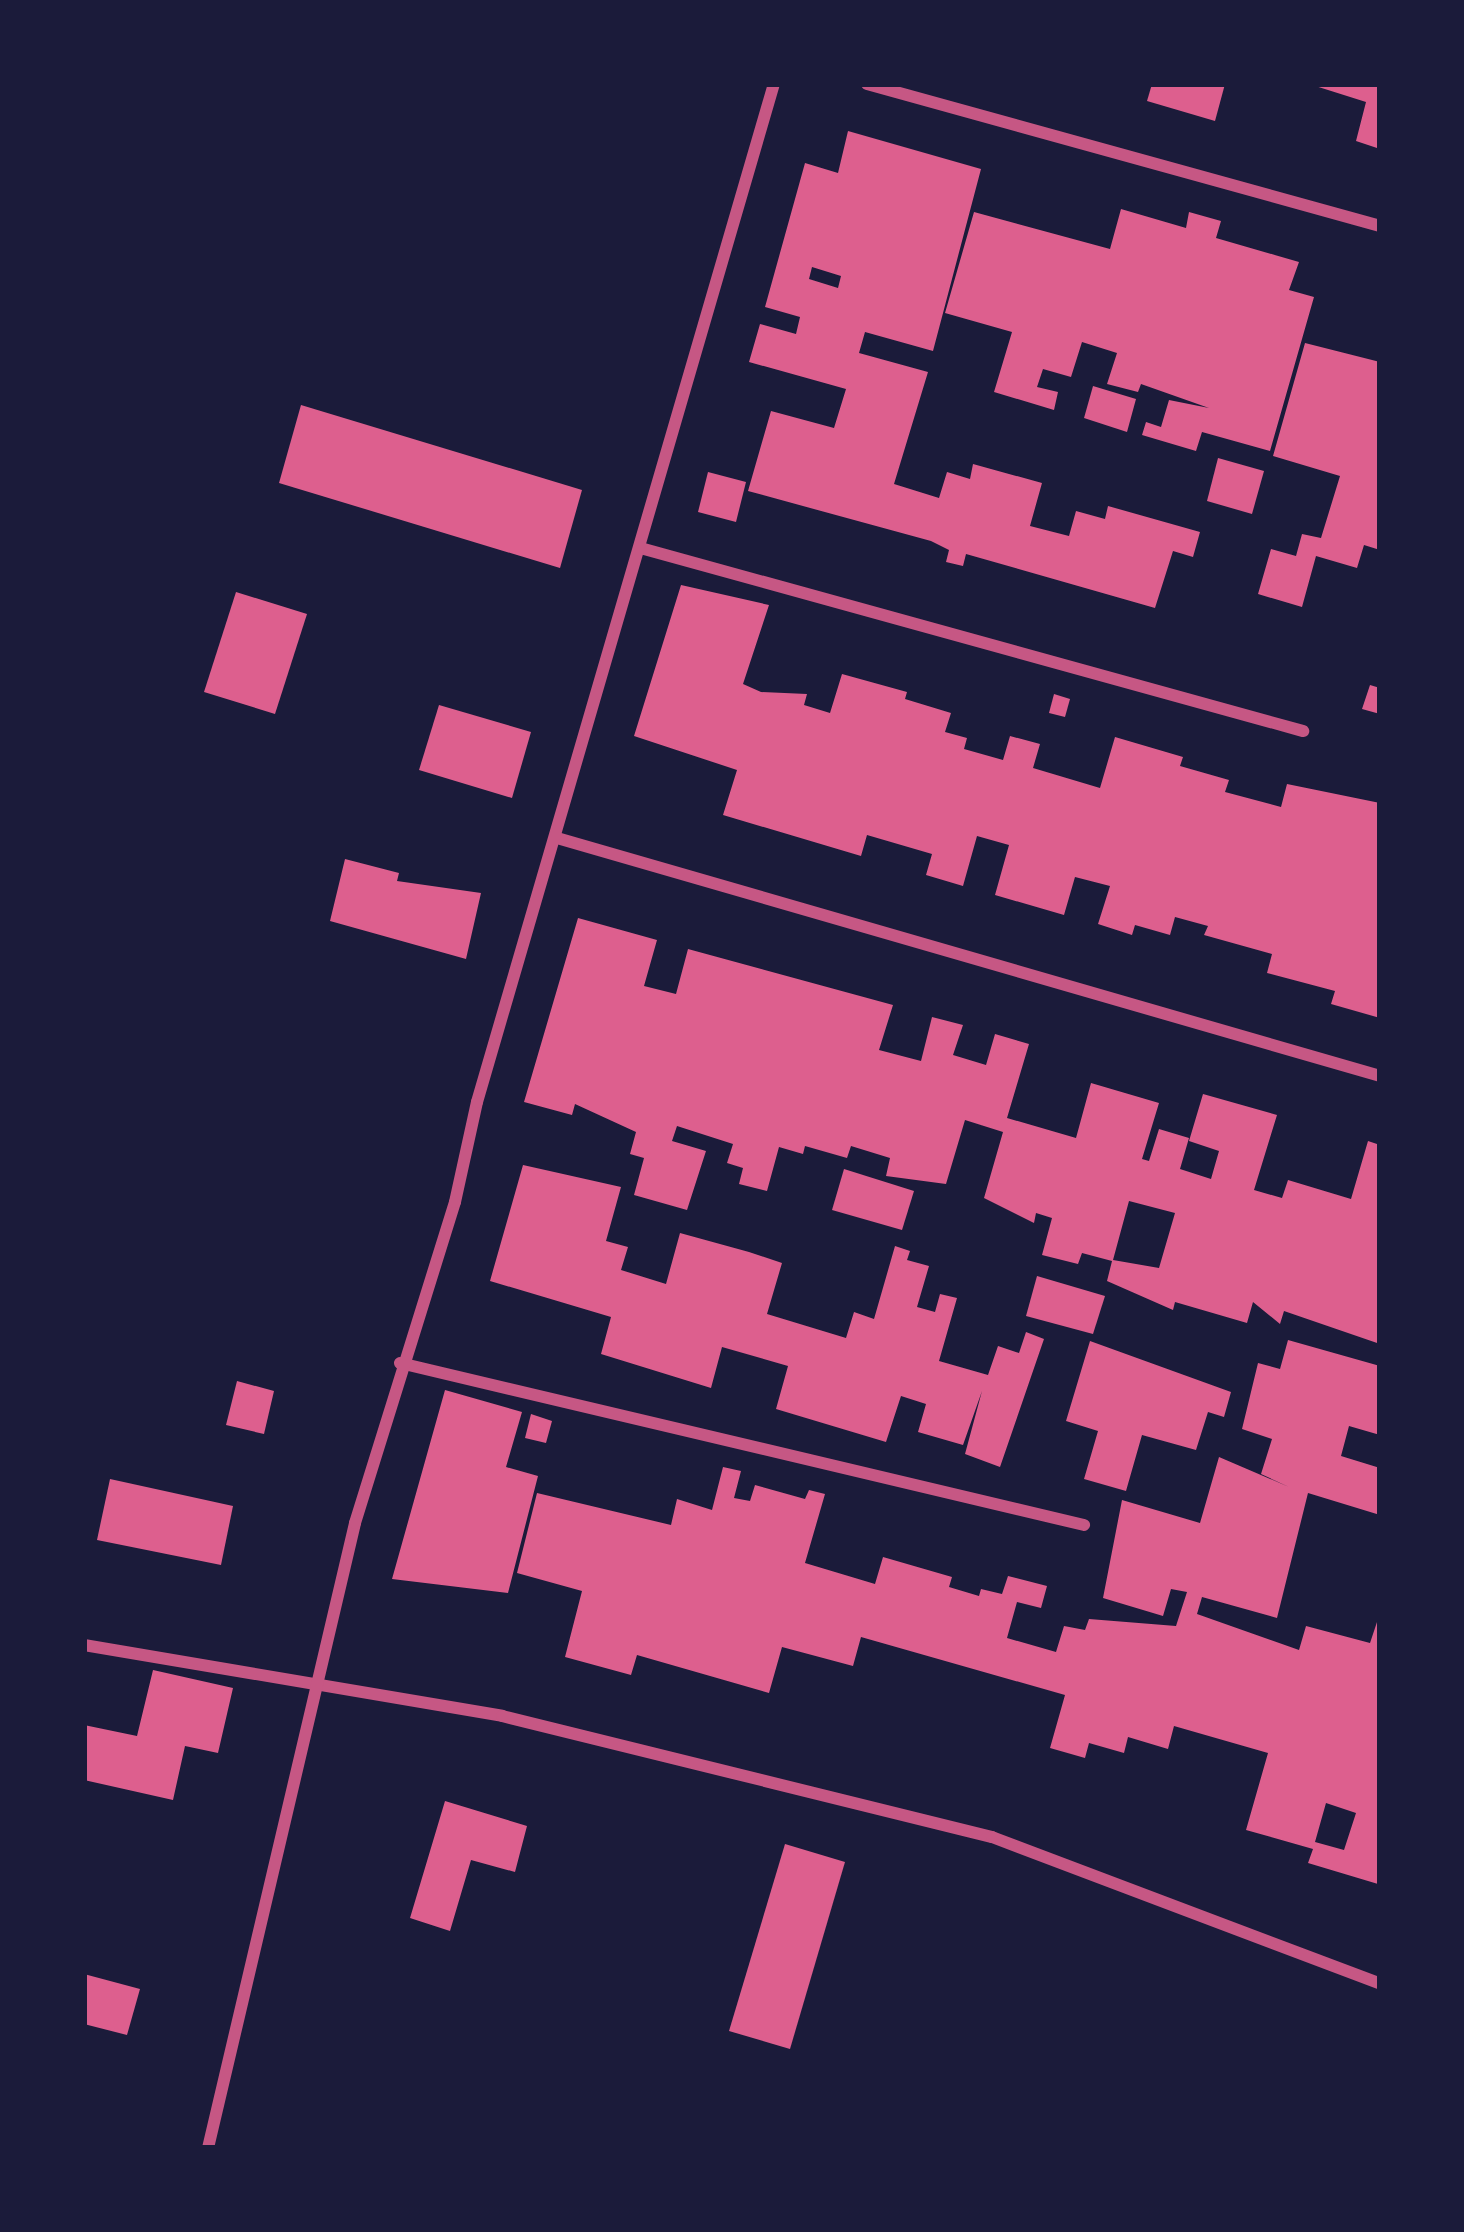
<!DOCTYPE html>
<style>
body{margin:0}
#map{position:relative;width:1464px;height:2232px;overflow:hidden;background:#1b1b3a;font-family:Barlow,sans-serif}
div>[style]{position:absolute}
[style*='--x']{left:calc(var(--x)*1px);top:calc(var(--y)*1px);width:calc(var(--w)*1px);rotate:calc(var(--a)*1deg)}
.building>*{inset:0;background:#dd5f8e}
.minor>*{height:12px;margin:-6px;padding:0 6px;transform-origin:6px;border-radius:6px;background:#c65784}
span{translate:-50% -50%;white-space:nowrap;text-align:center;line-height:1.15;-webkit-text-stroke:10px #1b1b3a;paint-order:stroke}
.frame{position:absolute;inset:0;border:87px solid #1b1b3a;pointer-events:none}
</style>
<div id="map">
<div class="building">
<div style="clip-path:polygon(1152px 84px,1225px 84px,1215px 121px,1147px 101px)"></div>
<div style="clip-path:polygon(1309px 84px,1380px 84px,1380px 149px,1356px 141px,1366px 102px)"></div>
<div style="clip-path:polygon(evenodd,848px 131px,981px 169px,933px 351px,865px 332px,859px 353px,928px 372px,894px 484px,939px 498px,947px 472px,970px 479px,973px 464px,1042px 483px,1030px 526px,1069px 536px,1076px 511px,1105px 519px,1108px 506px,1200px 532px,1193px 557px,1173px 551px,1155px 608px,966px 554px,963px 566px,946px 562px,949px 550px,931px 541px,748px 491px,771px 411px,834px 428px,846px 389px,749px 362px,760px 324px,796px 334px,800px 317px,765px 307px,805px 163px,838px 173px,848px 131px,812px 267px,841px 276px,838px 288px,809px 279px,812px 267px)"></div>
<div style="clip-path:polygon(1121px 209px,1186px 228px,1189px 212px,1221px 221px,1216px 238px,1299px 262px,1289px 290px,1314px 297px,1270px 451px,1202px 432px,1196px 451px,1142px 435px,1146px 422px,1161px 427px,1169px 400px,1209px 408px,1141px 384px,1138px 392px,1107px 384px,1117px 353px,1082px 342px,1071px 377px,1043px 369px,1037px 387px,1058px 392px,1054px 410px,994px 392px,1012px 332px,945px 313px,974px 212px,1110px 249px)"></div>
<div style="clip-path:polygon(1305px 343px,1380px 362px,1380px 550px,1364px 545px,1357px 568px,1316px 556px,1302px 607px,1258px 594px,1271px 549px,1296px 556px,1302px 534px,1321px 538px,1340px 476px,1273px 456px)"></div>
<div style="clip-path:polygon(1093px 386px,1136px 399px,1127px 432px,1084px 418px)"></div>
<div style="clip-path:polygon(301px 405px,582px 490px,560px 568px,279px 483px)"></div>
<div style="clip-path:polygon(1218px 458px,1264px 471px,1252px 514px,1207px 501px)"></div>
<div style="clip-path:polygon(708px 472px,746px 482px,736px 522px,698px 512px)"></div>
<div style="clip-path:polygon(681px 585px,769px 605px,743px 684px,761px 692px,807px 694px,804px 705px,830px 713px,842px 674px,907px 692px,905px 699px,951px 713px,945px 732px,967px 738px,964px 749px,1003px 760px,1010px 736px,1040px 744px,1033px 768px,1100px 788px,1115px 737px,1183px 757px,1180px 766px,1229px 780px,1225px 792px,1281px 807px,1287px 784px,1380px 803px,1380px 1018px,1331px 1004px,1335px 991px,1267px 973px,1272px 954px,1204px 935px,1208px 926px,1175px 917px,1170px 935px,1135px 925px,1132px 935px,1098px 924px,1110px 886px,1075px 877px,1064px 915px,995px 895px,1009px 845px,977px 836px,963px 886px,926px 875px,932px 854px,867px 835px,861px 856px,723px 815px,737px 770px,634px 736px)"></div>
<div style="clip-path:polygon(236px 592px,307px 614px,275px 714px,204px 692px)"></div>
<div style="clip-path:polygon(1370px 685px,1380px 688px,1380px 714px,1362px 709px)"></div>
<div style="clip-path:polygon(1054px 694px,1070px 699px,1065px 717px,1049px 713px)"></div>
<div style="clip-path:polygon(439px 705px,531px 732px,512px 798px,419px 770px)"></div>
<div style="clip-path:polygon(345px 859px,399px 873px,397px 881px,481px 893px,466px 959px,330px 921px)"></div>
<div style="clip-path:polygon(evenodd,578px 918px,657px 940px,644px 986px,676px 994px,688px 949px,893px 1005px,879px 1050px,921px 1061px,932px 1017px,963px 1025px,953px 1055px,986px 1065px,995px 1034px,1029px 1044px,1007px 1118px,1076px 1138px,1091px 1083px,1159px 1103px,1142px 1159px,1149px 1161px,1159px 1129px,1189px 1138px,1180px 1169px,1211px 1179px,1219px 1151px,1189px 1141px,1203px 1094px,1277px 1115px,1254px 1190px,1282px 1198px,1288px 1180px,1351px 1199px,1368px 1141px,1380px 1145px,1380px 1344px,1284px 1311px,1280px 1324px,1253px 1302px,1247px 1323px,1175px 1302px,1173px 1310px,1107px 1281px,1112px 1261px,1082px 1253px,1078px 1264px,1042px 1255px,1052px 1218px,1036px 1213px,1034px 1223px,984px 1198px,1003px 1132px,965px 1120px,946px 1184px,886px 1176px,890px 1158px,851px 1146px,847px 1158px,805px 1146px,803px 1154px,779px 1147px,767px 1191px,739px 1184px,743px 1168px,727px 1163px,733px 1144px,677px 1126px,672px 1141px,706px 1151px,687px 1210px,634px 1195px,644px 1158px,630px 1154px,636px 1132px,575px 1104px,572px 1115px,524px 1102px,578px 918px,1129px 1201px,1175px 1213px,1159px 1268px,1113px 1260px,1129px 1201px)"></div>
<div style="clip-path:polygon(523px 1165px,621px 1187px,606px 1241px,628px 1247px,621px 1270px,666px 1284px,680px 1233px,749px 1252px,782px 1263px,767px 1314px,846px 1338px,854px 1312px,874px 1319px,895px 1246px,910px 1251px,907px 1260px,929px 1266px,917px 1307px,935px 1312px,940px 1294px,957px 1298px,939px 1361px,988px 1375px,998px 1346px,1019px 1353px,1026px 1332px,1044px 1339px,1000px 1467px,965px 1454px,982px 1391px,963px 1445px,918px 1432px,926px 1404px,901px 1396px,886px 1442px,776px 1409px,788px 1366px,722px 1347px,711px 1388px,601px 1354px,611px 1317px,490px 1281px)"></div>
<div style="clip-path:polygon(844px 1169px,914px 1191px,902px 1230px,832px 1210px)"></div>
<div style="clip-path:polygon(1037px 1276px,1105px 1296px,1093px 1334px,1026px 1316px)"></div>
<div style="clip-path:polygon(evenodd,1288px 1340px,1380px 1366px,1380px 1435px,1349px 1426px,1341px 1456px,1380px 1468px,1380px 1515px,1308px 1493px,1277px 1618px,1202px 1597px,1197px 1614px,1299px 1650px,1306px 1626px,1370px 1643px,1380px 1613px,1378px 1884px,1308px 1863px,1313px 1849px,1246px 1830px,1268px 1753px,1174px 1726px,1168px 1749px,1128px 1737px,1124px 1753px,1089px 1743px,1085px 1758px,1050px 1748px,1065px 1695px,861px 1637px,853px 1666px,782px 1647px,769px 1693px,637px 1655px,631px 1675px,565px 1657px,582px 1591px,517px 1573px,537px 1493px,671px 1525px,677px 1499px,712px 1510px,723px 1467px,741px 1471px,734px 1498px,750px 1501px,755px 1485px,805px 1499px,809px 1490px,825px 1494px,805px 1563px,875px 1584px,883px 1557px,952px 1577px,949px 1587px,979px 1596px,981px 1589px,1002px 1594px,1008px 1576px,1047px 1586px,1041px 1608px,1017px 1602px,1007px 1638px,1056px 1652px,1064px 1626px,1085px 1630px,1089px 1619px,1176px 1626px,1187px 1592px,1171px 1589px,1163px 1616px,1103px 1598px,1122px 1500px,1200px 1523px,1219px 1457px,1289px 1487px,1261px 1474px,1272px 1439px,1242px 1429px,1258px 1363px,1280px 1369px,1288px 1340px,1326px 1803px,1356px 1813px,1344px 1850px,1315px 1842px,1326px 1803px)"></div>
<div style="clip-path:polygon(1090px 1341px,1231px 1392px,1224px 1417px,1208px 1412px,1196px 1450px,1142px 1435px,1126px 1491px,1084px 1479px,1098px 1431px,1066px 1421px)"></div>
<div style="clip-path:polygon(237px 1381px,274px 1391px,264px 1434px,226px 1425px)"></div>
<div style="clip-path:polygon(445px 1390px,522px 1412px,506px 1467px,538px 1476px,508px 1593px,392px 1579px)"></div>
<div style="clip-path:polygon(531px 1414px,552px 1421px,546px 1443px,525px 1438px)"></div>
<div style="clip-path:polygon(110px 1479px,233px 1506px,221px 1565px,97px 1540px)"></div>
<div style="clip-path:polygon(153px 1670px,233px 1688px,218px 1753px,185px 1746px,173px 1800px,84px 1780px,84px 1725px,137px 1736px)"></div>
<div style="clip-path:polygon(445px 1801px,527px 1826px,515px 1872px,471px 1860px,450px 1931px,410px 1918px)"></div>
<div style="clip-path:polygon(785px 1844px,845px 1862px,790px 2049px,729px 2031px)"></div>
<div style="clip-path:polygon(84px 1974px,140px 1989px,127px 2035px,84px 2024px)"></div>
</div>
<div class="minor">
<div style="--x:867;--y:84;--w:532;--a:15.47"></div>
<div style="--x:644;--y:549;--w:684;--a:15.44"></div>
<div style="--x:557;--y:838;--w:857;--a:16.13"></div>
<div style="--x:400;--y:1363;--w:703;--a:13.32"></div>
<div style="--x:84;--y:1645;--w:424;--a:9.6"></div>
<div style="--x:502;--y:1716;--w:505;--a:13.87"></div>
<div style="--x:992;--y:1837;--w:415;--a:20.7"></div>
<div style="--x:208;--y:2148;--w:642;--a:-76.76"></div>
<div style="--x:355;--y:1523;--w:336;--a:-72.7"></div>
<div style="--x:455;--y:1202;--w:102;--a:-77.6"></div>
<div style="--x:477;--y:1102;--w:1060;--a:-73.74"></div>
</div>
<div class="frame"></div>
</div>
